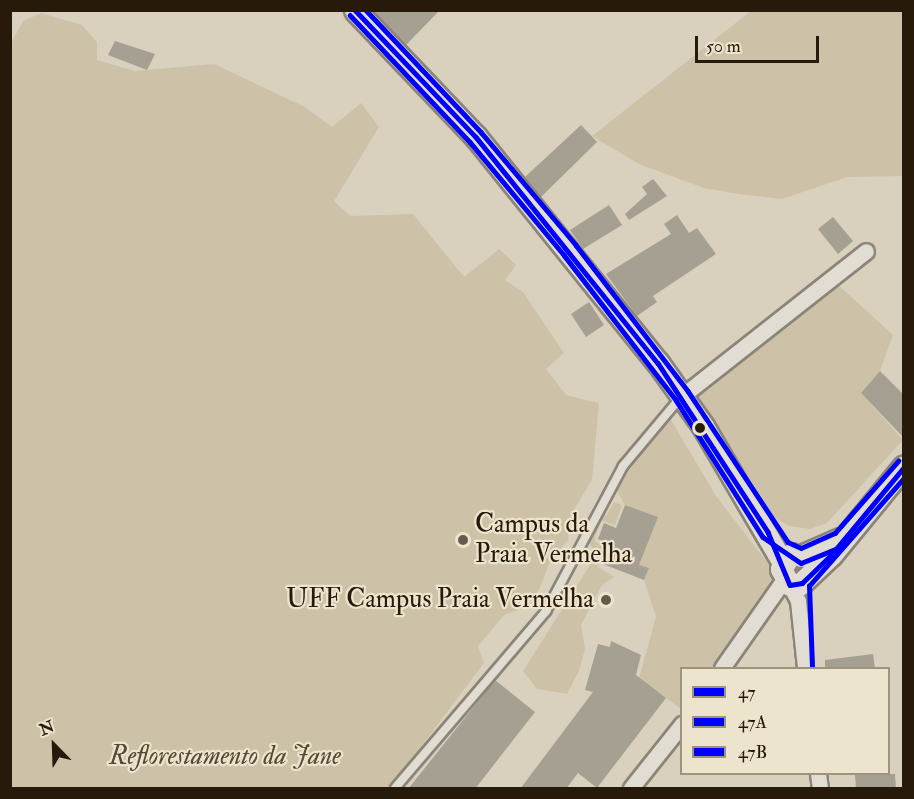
<!DOCTYPE html>
<style>
body{margin:0}
#map{position:relative;width:914px;height:799px;overflow:hidden;background:#d9d1bd;font-family:"IM FELL Double Pica",serif}
div>[style]{position:absolute}
[style*='--x']{left:calc(var(--x)*1px);top:calc(var(--y)*1px);width:calc(var(--w)*1px);rotate:calc(var(--a)*1deg)}
.green>*{inset:0;background:#cdc2a8}
.building>*{inset:0;background:#a6a092}
.roads{filter:drop-shadow(2px 0 #8b8578) drop-shadow(-2px 0 #8b8578) drop-shadow(0 2px #8b8578) drop-shadow(0 -2px #8b8578)}
.lane>*{height:8px;margin:-4px;padding:0 4px;transform-origin:4px;border-radius:4px;background:#e2ddd3}
.street>*{height:15px;margin:-7.5px;padding:0 7.5px;transform-origin:7.5px;border-radius:7.5px;background:#e2ddd3}
.secondary>*{height:21px;margin:-10.5px;padding:0 10.5px;transform-origin:10.5px;border-radius:10.5px;background:#e2ddd3}
.bus-1>*{height:4.5px;margin:-2.25px;padding:0 2.25px;transform-origin:2.25px;border-radius:2.25px;background:#00f}
.bus-2>*{height:4.5px;margin:-2.25px;padding:0 2.25px;transform-origin:2.25px;border-radius:2.25px;background:#00f}
.bus-3>*{height:4.5px;margin:-2.25px;padding:0 2.25px;transform-origin:2.25px;border-radius:2.25px;background:#00f}
.dots>*{width:16px;height:16px;translate:-50% -50%;box-sizing:border-box;border:3px solid #ede4cd;border-radius:50%}
span{translate:-50% -50%;white-space:nowrap;text-align:center;line-height:1.15;-webkit-text-stroke:4.5px #ede4cd;paint-order:stroke}
.poi-label{font-size:26px;color:#271a0b}
.left{translate:0 -50%;text-align:left}
.right{translate:-100% -50%;text-align:right}
.park-label{font-size:26px;color:#564935;font-style:italic}
.frame{position:absolute;inset:0;border:12px solid #271a0b;pointer-events:none}
.legend{position:absolute;left:680px;top:667px;width:210px;height:108px;box-sizing:border-box;background:#ede4cd;border:2px solid #9e937f;margin:0;padding:8px 10px;list-style:none;font-size:18px;color:#271a0b}
.legend li{display:flex;align-items:center;gap:12px;height:30px}
.legend b{width:30px;border:2px solid #9e937f}
.north{position:absolute;left:24px;top:715px;width:60px;height:60px;-webkit-text-stroke:4px #ede4cd;paint-order:stroke;rotate:337deg;font-size:16px;font-weight:700;line-height:24px;text-align:center;color:#271a0b}
.north::after{content:'';display:block;margin:auto;width:21px;height:27px;background:#271a0b;clip-path:polygon(50% 0,100% 100%,50% 72%,0 100%)}
.scale{position:absolute;left:695px;top:36px;width:124px;height:27px;box-sizing:border-box;border:3px solid #271a0b;border-top:0;padding-left:8px;font-size:18px;line-height:21px;white-space:nowrap;color:#271a0b;-webkit-text-stroke:4px #ede4cd;paint-order:stroke}
</style>
<div id="map">
<div class="green">
<div style="clip-path:polygon(751px 11px,903px 11px,903px 176px,847px 177px,782px 199px,738px 194px,704px 188px,639px 164px,592px 136px)"></div>
<div style="clip-path:polygon(41px 13px,82px 25px,97px 42px,97px 60px,135px 71px,214px 64px,303px 106px,332px 127px,361px 103px,379px 127px,334px 201px,350px 216px,413px 214px,464px 277px,499px 249px,516px 265px,505px 280px,523px 292px,564px 353px,546px 369px,566px 395px,599px 403px,592px 480px,569px 518px,568px 540px,551px 559px,539px 590px,520px 609px,504px 615px,478px 646px,484px 663px,390px 788px,11px 788px,10px 45px,23px 21px)"></div>
<div style="clip-path:polygon(835px 282px,893px 335px,880px 371px,861px 393px,903px 440px,827px 523px,810px 529px,790px 526px,773px 517px,693px 395px)"></div>
<div style="clip-path:polygon(664px 408px,716px 496px,779px 578px,712px 668px,682px 668px,681px 709px,639px 678px,656px 617px,644px 580px,649px 568px,639px 565px,657px 517px,625px 505px,614px 486px)"></div>
<div style="clip-path:polygon(614px 502px,622px 505px,615px 525px,601px 520px,594px 541px,607px 547px,598px 567px,614px 577px,602px 585px,581px 625px,585px 649px,579px 671px,567px 694px,537px 689px,523px 671px,597px 554px,584px 537px,597px 512px,606px 516px)"></div>
</div>
<div class="building">
<div style="clip-path:polygon(373px 10px,440px 10px,406px 45px)"></div>
<div style="clip-path:polygon(115px 41px,155px 54px,147px 70px,108px 55px)"></div>
<div style="clip-path:polygon(581px 125px,597px 142px,541px 197px,525px 177px)"></div>
<div style="clip-path:polygon(653px 179px,667px 196px,629px 220px,625px 214px,647px 194px,642px 187px)"></div>
<div style="clip-path:polygon(609px 205px,622px 225px,583px 249px,570px 230px)"></div>
<div style="clip-path:polygon(677px 215px,689px 233px,697px 228px,716px 254px,653px 296px,657px 302px,637px 316px,606px 274px,671px 234px,664px 224px)"></div>
<div style="clip-path:polygon(833px 217px,853px 241px,838px 254px,818px 229px)"></div>
<div style="clip-path:polygon(589px 302px,604px 325px,586px 337px,571px 314px)"></div>
<div style="clip-path:polygon(880px 371px,903px 394px,903px 437px,861px 393px)"></div>
<div style="clip-path:polygon(625px 505px,658px 517px,639px 565px,649px 568px,644px 580px,603px 564px,611px 544px,598px 539px,604px 523px,616px 528px)"></div>
<div style="clip-path:polygon(611px 641px,641px 655px,636px 675px,666px 698px,597px 788px,578px 773px,566px 789px,520px 789px,593px 692px,585px 690px,598px 644px,610px 647px)"></div>
<div style="clip-path:polygon(873px 654px,875px 669px,825px 669px,825px 660px)"></div>
<div style="clip-path:polygon(495px 680px,535px 712px,475px 789px,408px 789px)"></div>
<div style="clip-path:polygon(855px 774px,895px 774px,896px 789px,856px 789px)"></div>
</div>
<div class="roads">
<div class="lane">
<div style="--x:395;--y:788;--w:233;--a:-49.5"></div>
<div style="--x:546;--y:611;--w:164;--a:-62"></div>
<div style="--x:623;--y:466;--w:90;--a:-50"></div>
</div>
<div class="street">
<div style="--x:682;--y:396;--w:234;--a:-38.2"></div>
<div style="--x:790;--y:585;--w:18;--a:63"></div>
<div style="--x:798;--y:601;--w:67;--a:84"></div>
<div style="--x:722;--y:668;--w:110;--a:-55"></div>
<div style="--x:818;--y:774;--w:14;--a:82"></div>
<div style="--x:631;--y:788;--w:82;--a:-51.4"></div>
</div>
<div class="secondary">
<div style="--x:355;--y:10;--w:175;--a:46.4"></div>
<div style="--x:476;--y:137;--w:290;--a:51.2"></div>
<div style="--x:658;--y:363;--w:77;--a:54.5"></div>
<div style="--x:703;--y:426;--w:156;--a:59.7"></div>
<div style="--x:791;--y:554;--w:18;--a:124"></div>
<div style="--x:781;--y:569;--w:18;--a:61"></div>
<div style="--x:790;--y:585;--w:9;--a:0"></div>
<div style="--x:799;--y:585;--w:44;--a:-43.2"></div>
<div style="--x:831;--y:555;--w:115;--a:-50.6"></div>
<div style="--x:801;--y:556;--w:43;--a:-23.6"></div>
</div>
</div>
<div class="bus-1">
<div style="--x:355;--y:10;--w:175;--a:46.4"></div>
<div style="--x:476;--y:137;--w:290;--a:51.2"></div>
<div style="--x:658;--y:363;--w:202;--a:56.9"></div>
<div style="--x:768;--y:532;--w:57;--a:67.5"></div>
<div style="--x:790;--y:585;--w:12;--a:-9"></div>
<div style="--x:802;--y:583;--w:40;--a:-44"></div>
<div style="--x:831;--y:555;--w:114;--a:-50.3"></div>
</div>
<div class="bus-2">
<div style="--x:350;--y:15;--w:175;--a:46.6"></div>
<div style="--x:470;--y:142;--w:147;--a:50.2"></div>
<div style="--x:564;--y:255;--w:183;--a:52.3"></div>
<div style="--x:676;--y:400;--w:162;--a:57.6"></div>
<div style="--x:763;--y:537;--w:46;--a:34.4"></div>
<div style="--x:801;--y:563;--w:45;--a:-22"></div>
<div style="--x:812;--y:667;--w:81;--a:-92.1"></div>
<div style="--x:809;--y:586;--w:144;--a:-48.7"></div>
</div>
<div class="bus-3">
<div style="--x:366;--y:10;--w:168;--a:46.7"></div>
<div style="--x:481;--y:132;--w:148;--a:49.9"></div>
<div style="--x:576;--y:245;--w:184;--a:52.5"></div>
<div style="--x:688;--y:391;--w:181;--a:56.5"></div>
<div style="--x:788;--y:542;--w:14;--a:25"></div>
<div style="--x:801;--y:548;--w:37;--a:-24"></div>
<div style="--x:835;--y:533;--w:96;--a:-48.8"></div>
</div>
<div class="dots">
<div style="left:700px;top:428px;background:#271a0b"></div>
<div style="left:463px;top:540px;background:#655a49"></div>
<div style="left:606px;top:600px;background:#655a49"></div>
</div>
<div class="poi-label">
<span class="left" style="left:475px;top:540px">Campus da<br>Praia Vermelha</span>
<span class="right" style="left:594px;top:600px">UFF Campus Praia Vermelha</span>
</div>
<div class="park-label">
<span style="left:225px;top:757px">Reflorestamento da Jane</span>
</div>
<div class="frame"></div>
<ul class="legend">
<li><b style="height:8px;background:#00f"></b>47</li>
<li><b style="height:8px;background:#00f"></b>47A</li>
<li><b style="height:8px;background:#00f"></b>47B</li>
</ul>
<div class="north">N</div>
<div class="scale">50 m</div>
</div>
